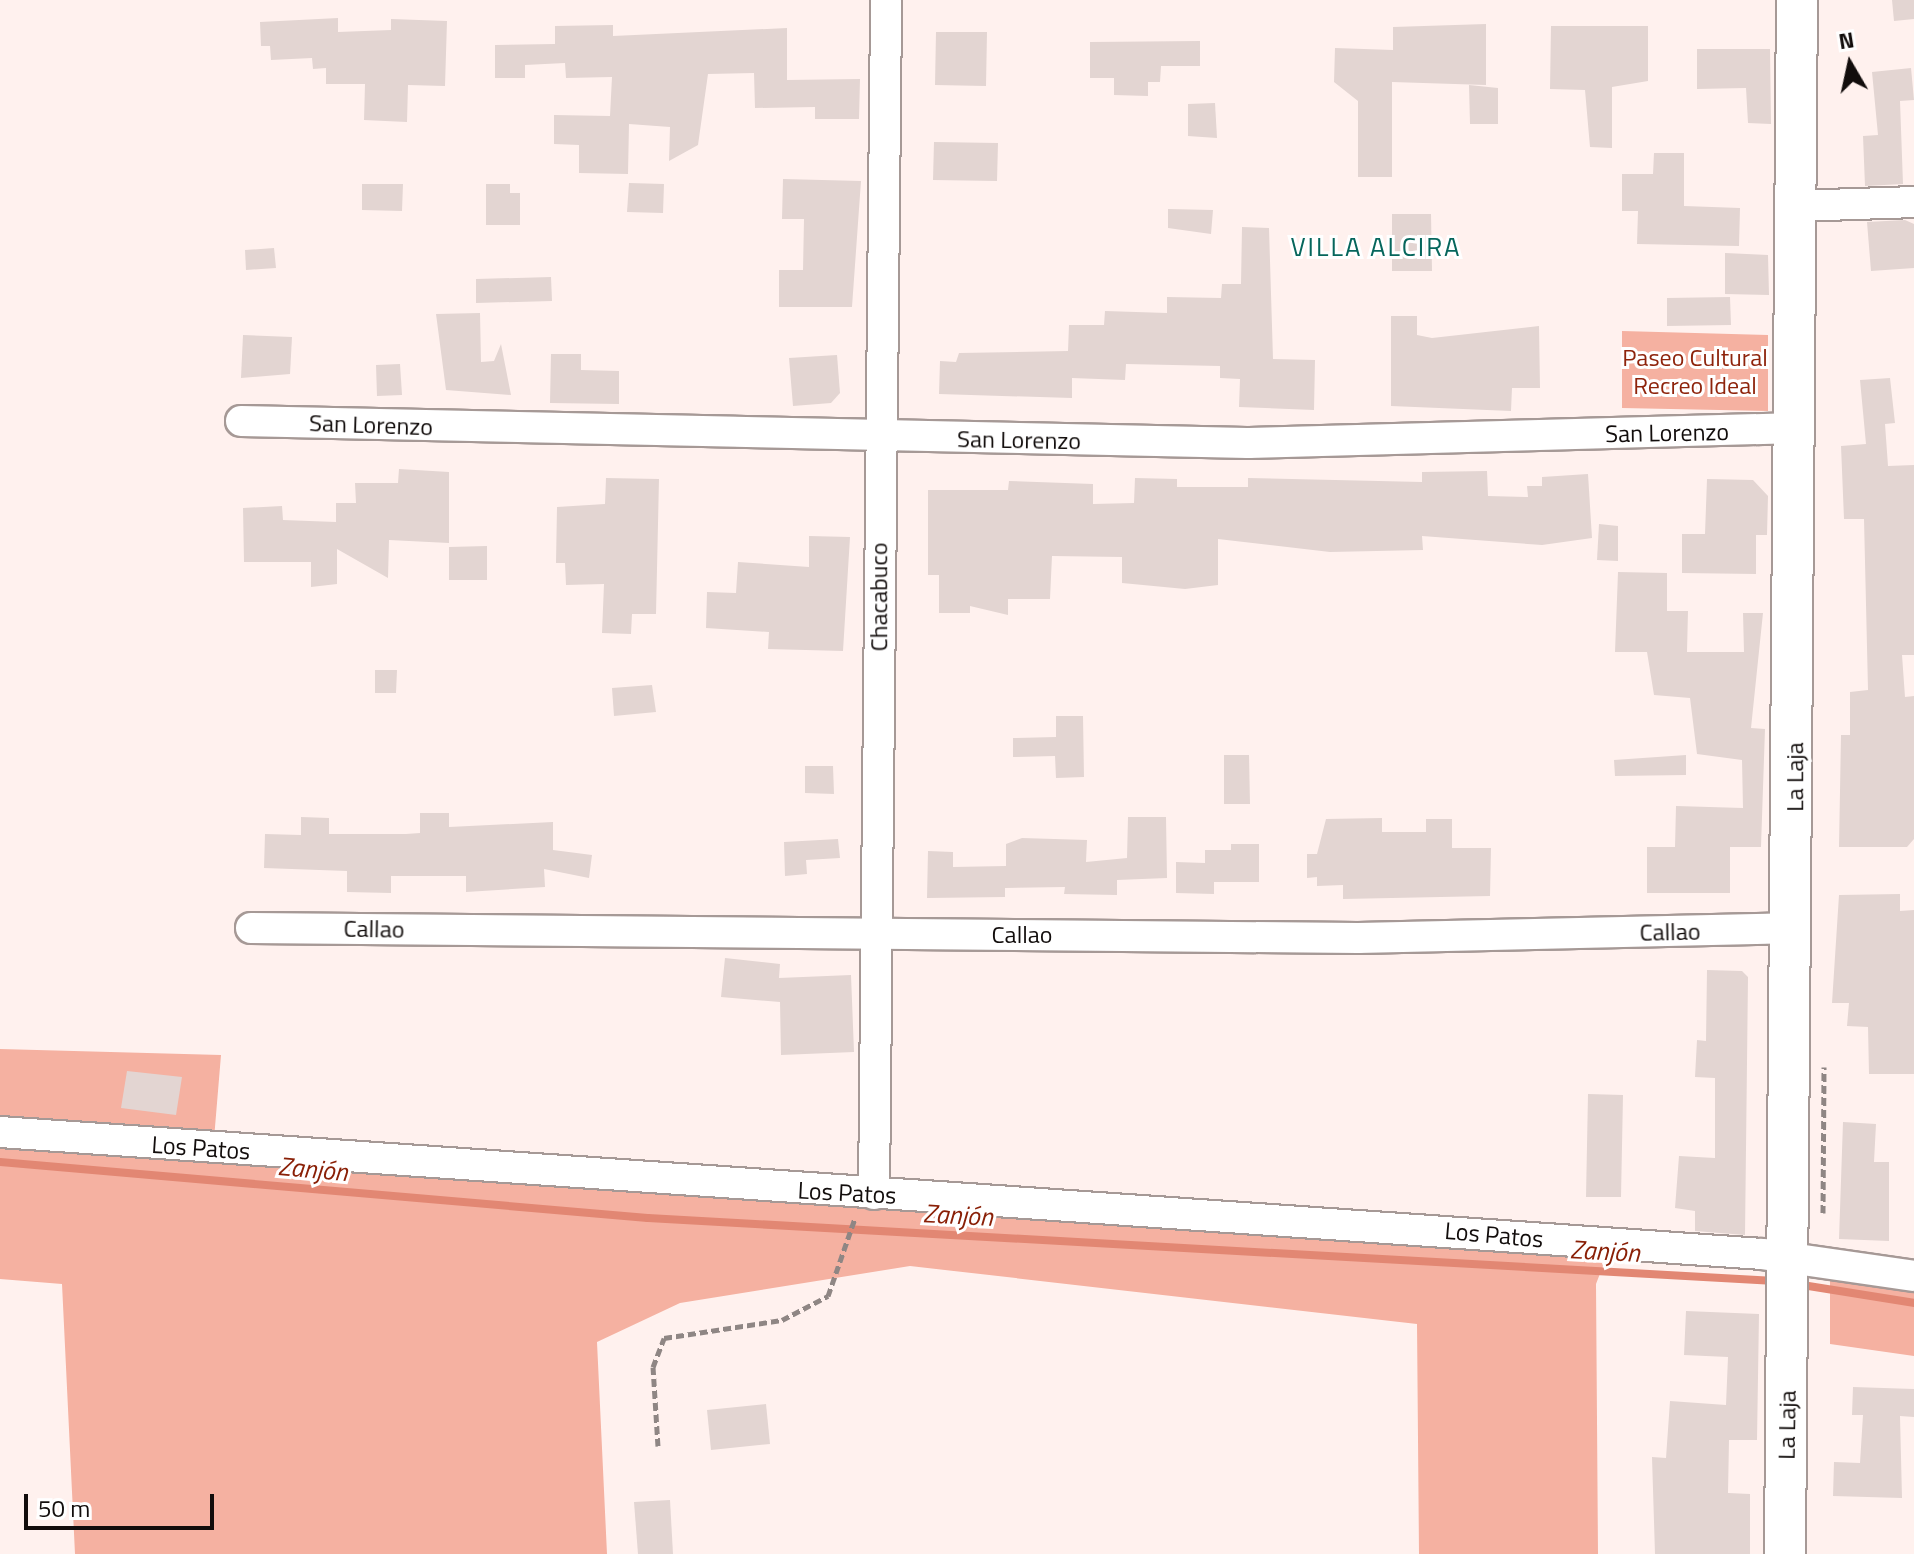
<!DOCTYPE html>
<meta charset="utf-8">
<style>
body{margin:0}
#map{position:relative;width:1914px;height:1554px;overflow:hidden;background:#fff1ee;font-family:"Titillium Web",sans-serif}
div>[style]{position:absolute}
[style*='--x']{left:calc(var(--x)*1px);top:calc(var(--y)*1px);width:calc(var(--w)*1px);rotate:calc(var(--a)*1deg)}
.green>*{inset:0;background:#f5b1a1}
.stream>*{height:8px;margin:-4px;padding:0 4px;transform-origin:4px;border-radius:4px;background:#e28773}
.building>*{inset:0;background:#e3d5d2}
.path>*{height:5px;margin-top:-2.5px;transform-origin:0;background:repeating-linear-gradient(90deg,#8f8684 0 8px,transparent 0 12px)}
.roads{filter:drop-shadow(2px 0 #a69996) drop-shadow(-2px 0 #a69996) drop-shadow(0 2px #a69996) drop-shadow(0 -2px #a69996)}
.minor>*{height:30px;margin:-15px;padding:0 15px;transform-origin:15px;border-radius:15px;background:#fff}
.major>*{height:40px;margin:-20px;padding:0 20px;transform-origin:20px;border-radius:20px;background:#fff}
span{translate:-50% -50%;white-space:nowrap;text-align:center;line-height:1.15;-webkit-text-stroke:6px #fff;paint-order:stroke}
.park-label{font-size:24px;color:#8e240c}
.street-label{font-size:24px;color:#120d0c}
.neighbourhood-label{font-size:26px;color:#06665c;letter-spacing:2px}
.water-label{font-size:26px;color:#8a2007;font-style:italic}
.north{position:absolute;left:1810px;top:24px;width:80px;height:80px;-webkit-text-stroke:6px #fff;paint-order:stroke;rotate:351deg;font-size:22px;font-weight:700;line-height:32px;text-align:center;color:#120d0c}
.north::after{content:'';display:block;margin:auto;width:28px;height:36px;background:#120d0c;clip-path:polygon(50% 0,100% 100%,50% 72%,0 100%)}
.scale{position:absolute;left:24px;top:1494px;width:190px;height:36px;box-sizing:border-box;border:4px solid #120d0c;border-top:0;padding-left:10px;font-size:24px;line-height:28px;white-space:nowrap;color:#120d0c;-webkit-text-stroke:6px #fff;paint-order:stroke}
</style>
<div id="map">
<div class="green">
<div style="clip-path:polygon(1622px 331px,1768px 335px,1768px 411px,1622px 408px)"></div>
<div style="clip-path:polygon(0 1049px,221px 1055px,212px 1163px,1606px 1258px,1596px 1284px,1598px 1554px,1419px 1554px,1417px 1324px,910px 1266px,680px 1303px,597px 1342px,607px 1554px,75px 1554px,62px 1284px,0 1279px)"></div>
<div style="clip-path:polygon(1830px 1270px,1914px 1289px,1914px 1356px,1830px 1344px)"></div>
</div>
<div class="stream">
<div style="--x:0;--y:1162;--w:650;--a:4.94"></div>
<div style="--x:648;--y:1218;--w:1129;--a:3.2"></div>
<div style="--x:1796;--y:1284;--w:120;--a:9.1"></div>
</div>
<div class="building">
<div style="clip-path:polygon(1892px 0,1914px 0,1914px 19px,1894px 21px)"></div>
<div style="clip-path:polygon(338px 18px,338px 32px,391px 30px,391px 19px,447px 21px,445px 86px,408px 85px,407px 122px,364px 120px,365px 84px,326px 84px,326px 68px,313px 69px,312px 58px,271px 60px,270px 46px,261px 46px,260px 22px)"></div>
<div style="clip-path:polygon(1486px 24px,1486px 85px,1392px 82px,1392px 177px,1358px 177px,1358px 101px,1334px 82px,1335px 48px,1393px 50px,1393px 27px)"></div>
<div style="clip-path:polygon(613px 25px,613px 36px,787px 28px,787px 80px,860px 79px,859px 119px,815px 119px,815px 107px,755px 108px,754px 73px,708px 74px,698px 145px,669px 161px,670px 127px,629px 124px,628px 174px,579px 173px,579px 145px,554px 144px,554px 115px,610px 116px,612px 77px,566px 78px,565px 63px,525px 65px,525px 78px,495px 78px,495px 45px,555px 44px,555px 26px)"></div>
<div style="clip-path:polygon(1551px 26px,1648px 26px,1648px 81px,1612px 87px,1612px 148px,1590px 147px,1585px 90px,1550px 89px)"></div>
<div style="clip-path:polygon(936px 32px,987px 32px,986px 86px,935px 85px)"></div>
<div style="clip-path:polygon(1200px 41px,1200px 66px,1161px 66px,1160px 82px,1148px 82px,1148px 96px,1114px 95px,1114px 78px,1090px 78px,1090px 42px)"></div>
<div style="clip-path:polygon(1697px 49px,1770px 49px,1771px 124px,1748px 123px,1746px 88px,1697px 89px)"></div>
<div style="clip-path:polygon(1911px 68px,1914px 100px,1900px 101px,1903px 184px,1865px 186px,1863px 136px,1878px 135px,1872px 72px)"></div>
<div style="clip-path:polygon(1469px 85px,1498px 88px,1498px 124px,1470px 124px)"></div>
<div style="clip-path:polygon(1215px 103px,1217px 138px,1188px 136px,1188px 104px)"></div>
<div style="clip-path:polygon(934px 142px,998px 143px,997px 181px,933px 180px)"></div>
<div style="clip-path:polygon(1654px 153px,1684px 153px,1684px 206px,1740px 208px,1739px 246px,1637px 244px,1638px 211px,1622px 211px,1622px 174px,1653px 174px)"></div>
<div style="clip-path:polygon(783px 179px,861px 181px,852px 307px,779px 307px,779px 270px,803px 270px,804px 219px,782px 219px)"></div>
<div style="clip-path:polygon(629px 183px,664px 184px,663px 213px,627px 212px)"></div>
<div style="clip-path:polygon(362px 184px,403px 184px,402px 211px,362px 210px)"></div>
<div style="clip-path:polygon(486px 184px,510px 184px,510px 193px,520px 193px,520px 225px,486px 225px)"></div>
<div style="clip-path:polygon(1168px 209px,1213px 210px,1211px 234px,1168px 228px)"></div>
<div style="clip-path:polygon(1392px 214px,1431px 214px,1432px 271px,1392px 271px)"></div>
<div style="clip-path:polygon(1905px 220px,1914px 224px,1914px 268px,1871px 271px,1867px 222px)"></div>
<div style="clip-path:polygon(1242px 227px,1269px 228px,1273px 359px,1315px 360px,1314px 410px,1239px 407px,1240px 379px,1220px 378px,1220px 366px,1126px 364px,1125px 380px,1072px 378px,1072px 398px,939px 394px,940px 361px,956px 362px,959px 353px,1068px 351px,1069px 325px,1104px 325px,1105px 311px,1167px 313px,1167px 297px,1221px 298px,1222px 284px,1241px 284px)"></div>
<div style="clip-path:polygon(274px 248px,276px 268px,246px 270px,245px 250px)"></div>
<div style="clip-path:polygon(1725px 253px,1768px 255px,1769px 295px,1725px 294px)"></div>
<div style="clip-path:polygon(551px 277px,552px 301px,476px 303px,476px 279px)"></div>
<div style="clip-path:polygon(1730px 297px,1731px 325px,1667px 326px,1667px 298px)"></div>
<div style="clip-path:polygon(480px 313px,481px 362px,494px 361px,501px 344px,511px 395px,446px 390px,436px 314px)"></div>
<div style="clip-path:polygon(1391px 316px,1417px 316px,1417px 335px,1432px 338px,1539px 326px,1540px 388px,1512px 388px,1511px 411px,1391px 406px)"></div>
<div style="clip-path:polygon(243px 335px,292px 337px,290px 374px,241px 378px)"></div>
<div style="clip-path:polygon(551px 354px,581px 354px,581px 370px,619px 371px,619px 404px,550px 403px)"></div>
<div style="clip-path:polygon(837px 355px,840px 393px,831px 403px,793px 406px,789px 358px)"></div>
<div style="clip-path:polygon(400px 364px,402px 395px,377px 396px,376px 365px)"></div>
<div style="clip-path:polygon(1890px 378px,1895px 423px,1885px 424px,1888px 466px,1914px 465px,1914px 655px,1902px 655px,1905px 697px,1914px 696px,1914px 839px,1907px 847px,1839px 847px,1841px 735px,1850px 735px,1850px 692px,1868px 690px,1864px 519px,1844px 519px,1841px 446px,1866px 444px,1860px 380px)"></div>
<div style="clip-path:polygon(399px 469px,449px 472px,449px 543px,389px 540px,388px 578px,337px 549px,337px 584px,311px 587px,311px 562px,244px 562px,243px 508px,282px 506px,283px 520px,336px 522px,336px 503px,356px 503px,355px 483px,398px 483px)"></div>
<div style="clip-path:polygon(1487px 471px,1488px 496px,1528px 497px,1527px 486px,1542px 486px,1542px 477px,1588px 474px,1592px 538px,1542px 545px,1422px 536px,1423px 550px,1330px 552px,1218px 539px,1218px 585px,1185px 589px,1122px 583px,1122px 557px,1052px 556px,1050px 599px,1008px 599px,1008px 615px,970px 606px,970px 613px,939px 613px,939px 575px,928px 575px,928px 490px,1008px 490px,1009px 481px,1093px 484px,1093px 504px,1134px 503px,1135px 478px,1177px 479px,1177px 487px,1248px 487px,1248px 478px,1422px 482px,1422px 472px)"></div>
<div style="clip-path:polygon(606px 478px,659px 479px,656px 614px,632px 614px,631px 634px,602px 633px,604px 584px,566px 585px,565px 563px,556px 563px,557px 507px,605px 504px)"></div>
<div style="clip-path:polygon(1707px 479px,1753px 480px,1768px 496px,1767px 535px,1756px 535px,1756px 574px,1682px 573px,1682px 534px,1705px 534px)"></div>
<div style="clip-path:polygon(1599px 524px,1618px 526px,1618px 561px,1597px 560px)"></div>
<div style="clip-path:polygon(809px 536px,850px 537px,843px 651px,768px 649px,769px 632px,706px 628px,707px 592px,736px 593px,738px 562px,809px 567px)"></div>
<div style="clip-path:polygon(487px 546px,487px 580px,449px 580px,449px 547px)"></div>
<div style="clip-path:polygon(1618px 572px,1667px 573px,1667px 611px,1688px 611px,1687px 652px,1744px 652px,1743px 613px,1763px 613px,1751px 728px,1765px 729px,1761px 847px,1730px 847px,1730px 893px,1647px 893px,1647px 847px,1675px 847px,1676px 806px,1743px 808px,1742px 760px,1697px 754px,1690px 698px,1654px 695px,1647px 652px,1615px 652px)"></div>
<div style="clip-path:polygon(375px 670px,397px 670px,396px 693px,375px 693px)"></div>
<div style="clip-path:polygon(652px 685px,656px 712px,614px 716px,612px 688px)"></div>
<div style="clip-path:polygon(1056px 716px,1083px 716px,1084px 777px,1056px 778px,1055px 756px,1013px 757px,1013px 738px,1056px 737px)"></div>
<div style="clip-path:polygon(1224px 755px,1249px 755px,1250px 804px,1224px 804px)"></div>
<div style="clip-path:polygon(1686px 755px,1686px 775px,1615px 776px,1614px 760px)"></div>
<div style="clip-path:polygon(805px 766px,833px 766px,834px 794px,805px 793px)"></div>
<div style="clip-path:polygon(420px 813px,449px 813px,449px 827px,553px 822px,553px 850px,592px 855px,589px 878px,544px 869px,545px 887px,466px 892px,466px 876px,391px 876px,391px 893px,347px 892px,347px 871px,264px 868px,265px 834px,301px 835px,301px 817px,329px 818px,329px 834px,406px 834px,420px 833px)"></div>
<div style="clip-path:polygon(1128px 817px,1166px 817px,1167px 878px,1117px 880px,1117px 895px,1064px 894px,1065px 887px,1005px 888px,1005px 897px,927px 898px,928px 851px,953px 852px,953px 867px,1006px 866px,1006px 844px,1022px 838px,1087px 840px,1086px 862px,1127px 858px)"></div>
<div style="clip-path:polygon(1382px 818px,1382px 832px,1426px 832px,1426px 819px,1452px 819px,1452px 848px,1491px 848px,1490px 896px,1343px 899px,1343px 885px,1317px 886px,1317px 877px,1307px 878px,1307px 854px,1317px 854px,1326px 819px)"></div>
<div style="clip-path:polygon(838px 839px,840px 858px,806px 860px,807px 874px,785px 876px,784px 842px)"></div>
<div style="clip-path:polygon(1231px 844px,1259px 844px,1259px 882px,1214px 882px,1214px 894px,1176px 893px,1176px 862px,1205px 863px,1205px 850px,1231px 850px)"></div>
<div style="clip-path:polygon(1900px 894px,1900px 911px,1914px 910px,1914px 1074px,1869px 1074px,1868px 1027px,1847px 1026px,1849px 1003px,1832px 1003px,1839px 895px)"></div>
<div style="clip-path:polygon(725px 958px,780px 964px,779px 978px,851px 975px,854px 1052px,781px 1055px,780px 1002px,721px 997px)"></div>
<div style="clip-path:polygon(1707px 970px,1742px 971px,1748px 977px,1745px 1235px,1695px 1231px,1695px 1211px,1675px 1208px,1679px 1156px,1715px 1158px,1715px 1078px,1695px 1077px,1697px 1040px,1706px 1041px)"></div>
<div style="clip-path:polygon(127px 1071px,182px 1077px,176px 1115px,121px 1108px)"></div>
<div style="clip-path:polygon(1588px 1094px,1623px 1095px,1621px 1197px,1586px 1197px)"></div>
<div style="clip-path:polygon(1843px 1122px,1876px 1124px,1874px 1162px,1889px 1162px,1889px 1241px,1839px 1239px)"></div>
<div style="clip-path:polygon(1686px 1311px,1759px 1314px,1757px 1440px,1729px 1440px,1728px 1493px,1750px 1494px,1750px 1554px,1655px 1554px,1652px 1457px,1666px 1458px,1670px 1401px,1726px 1405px,1728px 1357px,1684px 1355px)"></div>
<div style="clip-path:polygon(1853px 1387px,1914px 1389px,1914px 1417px,1900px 1416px,1902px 1498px,1833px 1496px,1834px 1462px,1860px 1463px,1863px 1415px,1852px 1415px)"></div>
<div style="clip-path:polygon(766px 1404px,770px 1444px,711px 1450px,707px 1410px)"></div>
<div style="clip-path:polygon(670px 1500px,673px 1554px,638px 1554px,634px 1502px)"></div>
</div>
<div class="path">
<div style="--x:1823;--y:1213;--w:146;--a:-89.6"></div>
<div style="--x:658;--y:1446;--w:79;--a:-93.6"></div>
<div style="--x:653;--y:1367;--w:31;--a:-69"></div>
<div style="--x:664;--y:1338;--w:119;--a:-8.7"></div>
<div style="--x:782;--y:1320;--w:52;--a:-27.6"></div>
<div style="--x:828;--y:1296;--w:83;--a:-70.9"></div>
</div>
<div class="roads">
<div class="minor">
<div style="--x:1795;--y:206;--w:119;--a:-1.9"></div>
<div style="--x:241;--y:421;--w:1008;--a:1.25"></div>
<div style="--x:1249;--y:443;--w:547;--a:-1.57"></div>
<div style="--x:251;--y:928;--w:1107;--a:0.52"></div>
<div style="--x:1358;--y:938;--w:435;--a:-1.3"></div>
<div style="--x:0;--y:1132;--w:1766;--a:3.96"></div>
<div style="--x:1762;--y:1254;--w:154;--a:8.2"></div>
<div style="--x:874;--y:1194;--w:1194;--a:-89.42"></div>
</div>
<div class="major">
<div style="--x:1785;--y:1554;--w:1554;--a:-89.56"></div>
</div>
</div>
<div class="park-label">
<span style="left:1695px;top:372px">Paseo Cultural<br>Recreo Ideal</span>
</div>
<div class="street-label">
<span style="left:371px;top:425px;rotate:2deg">San Lorenzo</span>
<span style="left:1667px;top:433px;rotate:-1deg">San Lorenzo</span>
<span style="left:1019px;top:440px;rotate:1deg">San Lorenzo</span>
<span style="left:879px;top:597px;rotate:-90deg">Chacabuco</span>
<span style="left:1795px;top:777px;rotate:-90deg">La Laja</span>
<span style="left:374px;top:929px;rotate:1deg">Callao</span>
<span style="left:1670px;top:932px;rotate:-1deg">Callao</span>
<span style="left:1022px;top:935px">Callao</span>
<span style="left:201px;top:1148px;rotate:4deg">Los Patos</span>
<span style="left:847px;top:1193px;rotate:3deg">Los Patos</span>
<span style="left:1494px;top:1235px;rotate:5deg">Los Patos</span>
<span style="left:1787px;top:1425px;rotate:-89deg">La Laja</span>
</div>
<div class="neighbourhood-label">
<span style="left:1376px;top:247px">VILLA ALCIRA</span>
</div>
<div class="water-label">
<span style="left:313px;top:1169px;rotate:5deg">Zanjón</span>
<span style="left:958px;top:1215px;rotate:3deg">Zanjón</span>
<span style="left:1605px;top:1251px;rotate:3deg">Zanjón</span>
</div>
<div class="north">N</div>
<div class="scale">50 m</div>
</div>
